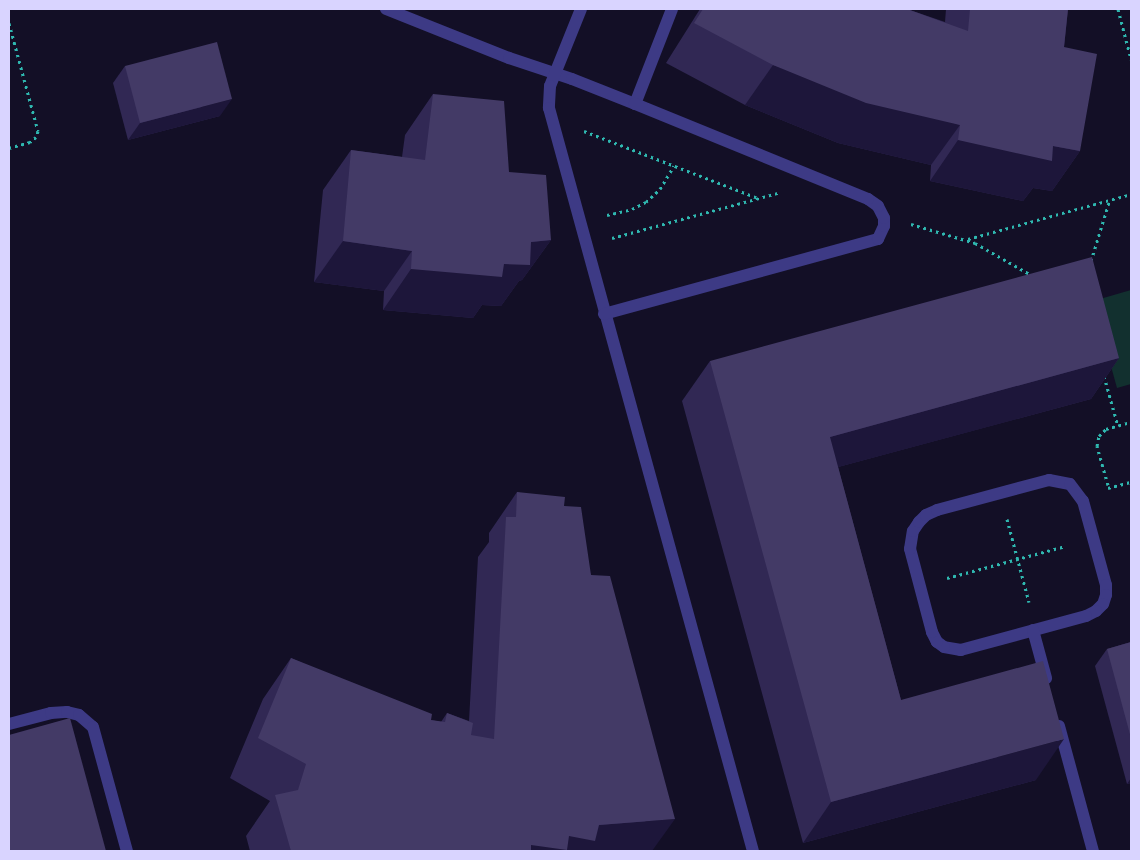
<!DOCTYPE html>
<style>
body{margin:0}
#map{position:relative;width:1140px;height:860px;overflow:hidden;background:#130f26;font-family:"Sofia Sans Condensed",sans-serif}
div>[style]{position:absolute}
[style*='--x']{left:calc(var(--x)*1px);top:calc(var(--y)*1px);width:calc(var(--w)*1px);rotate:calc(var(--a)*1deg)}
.green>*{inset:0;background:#12302f}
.path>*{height:3px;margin-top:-1.5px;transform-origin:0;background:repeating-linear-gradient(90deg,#2fb8b0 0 2.5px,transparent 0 6.5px)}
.minor>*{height:12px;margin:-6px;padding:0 6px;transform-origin:6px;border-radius:6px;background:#3d3a85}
.wall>*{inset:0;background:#312854}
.shaded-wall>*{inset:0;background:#1d163a}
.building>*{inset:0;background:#433a66}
span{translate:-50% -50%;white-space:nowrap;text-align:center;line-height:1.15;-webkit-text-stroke:4.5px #130f26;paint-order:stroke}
.frame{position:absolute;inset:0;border:10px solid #d9d4ff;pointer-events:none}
</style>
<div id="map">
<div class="green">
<div style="clip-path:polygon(1131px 290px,1131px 384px,1117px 388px,1093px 301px)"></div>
</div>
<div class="path">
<div style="--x:1118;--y:9;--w:52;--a:75.4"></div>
<div style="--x:9;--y:23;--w:112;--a:75"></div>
<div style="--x:38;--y:131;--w:6;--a:108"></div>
<div style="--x:36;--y:137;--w:8;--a:140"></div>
<div style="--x:30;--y:142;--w:22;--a:164"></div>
<div style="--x:584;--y:131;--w:186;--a:21.1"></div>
<div style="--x:607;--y:215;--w:26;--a:-13"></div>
<div style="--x:632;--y:209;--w:16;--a:-27"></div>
<div style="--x:646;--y:202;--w:19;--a:-43"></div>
<div style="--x:660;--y:189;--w:27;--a:-59"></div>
<div style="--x:911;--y:224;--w:67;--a:16.5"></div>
<div style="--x:975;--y:243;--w:67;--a:29.6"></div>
<div style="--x:612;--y:238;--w:172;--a:-15.2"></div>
<div style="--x:968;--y:239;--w:169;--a:-15.4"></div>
<div style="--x:1091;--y:261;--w:65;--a:-73"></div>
<div style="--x:1104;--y:376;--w:52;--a:74.4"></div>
<div style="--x:1108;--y:485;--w:41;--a:-105.8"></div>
<div style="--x:1097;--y:446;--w:10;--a:-79"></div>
<div style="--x:1099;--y:436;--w:10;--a:-45"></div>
<div style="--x:1106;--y:429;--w:26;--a:-16"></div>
<div style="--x:1108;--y:488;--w:24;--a:-15"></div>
<div style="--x:1007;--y:519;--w:86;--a:75.2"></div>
<div style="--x:947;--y:578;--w:123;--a:-15.1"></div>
</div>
<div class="minor">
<div style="--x:386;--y:9;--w:132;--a:21.7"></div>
<div style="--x:509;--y:58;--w:66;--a:18.4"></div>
<div style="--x:572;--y:79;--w:68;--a:21.6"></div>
<div style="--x:635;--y:104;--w:102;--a:-68.7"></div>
<div style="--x:581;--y:9;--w:83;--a:111.9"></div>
<div style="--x:550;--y:86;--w:22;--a:93"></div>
<div style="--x:549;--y:108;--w:770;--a:74.65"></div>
<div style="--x:604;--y:314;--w:284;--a:-15.3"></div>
<div style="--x:878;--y:239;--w:14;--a:-65"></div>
<div style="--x:884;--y:226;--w:8;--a:-90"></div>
<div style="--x:884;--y:218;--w:13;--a:-117"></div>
<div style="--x:878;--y:206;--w:12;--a:-145"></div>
<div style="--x:868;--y:199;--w:252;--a:-157.8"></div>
<div style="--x:1049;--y:480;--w:21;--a:11"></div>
<div style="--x:1070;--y:484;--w:21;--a:53"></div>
<div style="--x:1083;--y:501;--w:87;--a:74.7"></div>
<div style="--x:1106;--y:585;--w:10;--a:90"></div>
<div style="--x:1106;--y:595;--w:9;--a:108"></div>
<div style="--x:1103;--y:604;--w:10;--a:135"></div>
<div style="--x:1096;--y:611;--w:11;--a:153"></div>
<div style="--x:1086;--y:616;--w:130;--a:164.8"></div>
<div style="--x:961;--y:650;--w:17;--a:-170"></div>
<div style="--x:944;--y:647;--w:9;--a:-144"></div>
<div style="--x:937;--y:642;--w:11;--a:-117"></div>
<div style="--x:932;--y:632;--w:86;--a:-104.8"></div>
<div style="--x:910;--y:549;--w:18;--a:-81"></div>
<div style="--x:913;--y:531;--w:11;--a:-56"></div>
<div style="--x:919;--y:522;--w:10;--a:-45"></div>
<div style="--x:926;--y:515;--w:12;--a:-24"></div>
<div style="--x:937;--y:510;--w:116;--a:-15"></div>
<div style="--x:1033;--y:630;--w:50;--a:74.8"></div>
<div style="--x:9;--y:724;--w:43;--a:-14.7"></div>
<div style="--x:51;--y:713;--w:16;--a:-4"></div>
<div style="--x:67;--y:712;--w:12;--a:14"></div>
<div style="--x:79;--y:715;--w:18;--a:41"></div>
<div style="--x:93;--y:727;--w:129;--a:74.7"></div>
<div style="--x:1059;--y:726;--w:130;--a:74.8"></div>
</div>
<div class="wall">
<div style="clip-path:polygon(700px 9px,907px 9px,945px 22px,946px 9px,1068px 9px,1064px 47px,1080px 151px,1052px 191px,1033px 188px,1023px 201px,930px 181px,931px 165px,838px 143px,745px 105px,666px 63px)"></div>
<div style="clip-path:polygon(125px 66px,220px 116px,128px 140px,113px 83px)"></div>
<div style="clip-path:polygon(433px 94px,509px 172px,551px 240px,522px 280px,519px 281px,501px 306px,482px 305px,473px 318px,383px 310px,384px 291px,314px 282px,323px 190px,351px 150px,402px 157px,405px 135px)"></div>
<div style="clip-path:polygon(1119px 358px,1091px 399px,838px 467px,901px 700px,1036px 780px,803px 843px,682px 401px,710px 361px)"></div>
<div style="clip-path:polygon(517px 492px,564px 506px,591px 575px,652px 851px,250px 851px,246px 836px,270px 801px,230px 778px,263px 699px,291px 658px,431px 720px,441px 722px,447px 713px,469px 721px,478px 557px,489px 542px,489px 533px)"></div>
<div style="clip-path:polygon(1131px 642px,1131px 783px,1127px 784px,1095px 666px,1107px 649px)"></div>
</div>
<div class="shaded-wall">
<div style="clip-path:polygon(773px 65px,960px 125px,931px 165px,838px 143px,745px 105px)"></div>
<div style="clip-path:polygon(232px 99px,220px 116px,128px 140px,140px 123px)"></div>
<div style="clip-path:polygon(958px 140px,1053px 146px,1080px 151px,1052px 191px,1033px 188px,1023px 201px,930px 181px)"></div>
<div style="clip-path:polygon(551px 240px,522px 280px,519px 281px,501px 306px,482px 305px,473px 318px,383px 310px,411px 269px,504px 264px,531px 242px)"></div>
<div style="clip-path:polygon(343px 241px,412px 251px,384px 291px,314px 282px)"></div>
<div style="clip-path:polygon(1119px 358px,1091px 399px,801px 477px,830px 437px)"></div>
<div style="clip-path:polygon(1064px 739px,1036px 780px,803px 843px,831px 802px)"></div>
<div style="clip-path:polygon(1131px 778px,1131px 783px,1127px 784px)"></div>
<div style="clip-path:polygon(675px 819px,652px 851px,527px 851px,531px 845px,569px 836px,599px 825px)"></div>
</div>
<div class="building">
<div style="clip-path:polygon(703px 9px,907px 9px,968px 31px,970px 9px,1068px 9px,1064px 47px,1097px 54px,1080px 151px,1053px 146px,1052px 161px,958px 140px,960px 125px,866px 103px,773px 65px,694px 23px)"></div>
<div style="clip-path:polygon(217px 42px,232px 99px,140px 123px,125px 66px)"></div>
<div style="clip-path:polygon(433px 94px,504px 101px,509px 172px,546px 175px,551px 240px,531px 242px,530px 265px,504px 264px,502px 277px,411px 269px,412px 251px,343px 241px,351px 150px,425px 160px)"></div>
<div style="clip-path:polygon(1092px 257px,1119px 358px,830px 437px,901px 700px,1043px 661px,1064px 739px,831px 802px,710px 361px)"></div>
<div style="clip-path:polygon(517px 492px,565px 497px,564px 506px,581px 507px,591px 575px,610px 576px,675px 819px,599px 825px,595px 841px,569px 836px,567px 850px,531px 845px,531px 851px,291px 851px,275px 795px,298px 790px,306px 764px,258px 738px,291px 658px,432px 714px,431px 720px,445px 722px,447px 713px,473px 723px,471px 735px,494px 739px,506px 517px,516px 517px)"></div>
<div style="clip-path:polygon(1131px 642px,1131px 738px,1107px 649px)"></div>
<div style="clip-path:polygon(70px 718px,106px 851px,9px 851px,9px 735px)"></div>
</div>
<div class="frame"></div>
</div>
